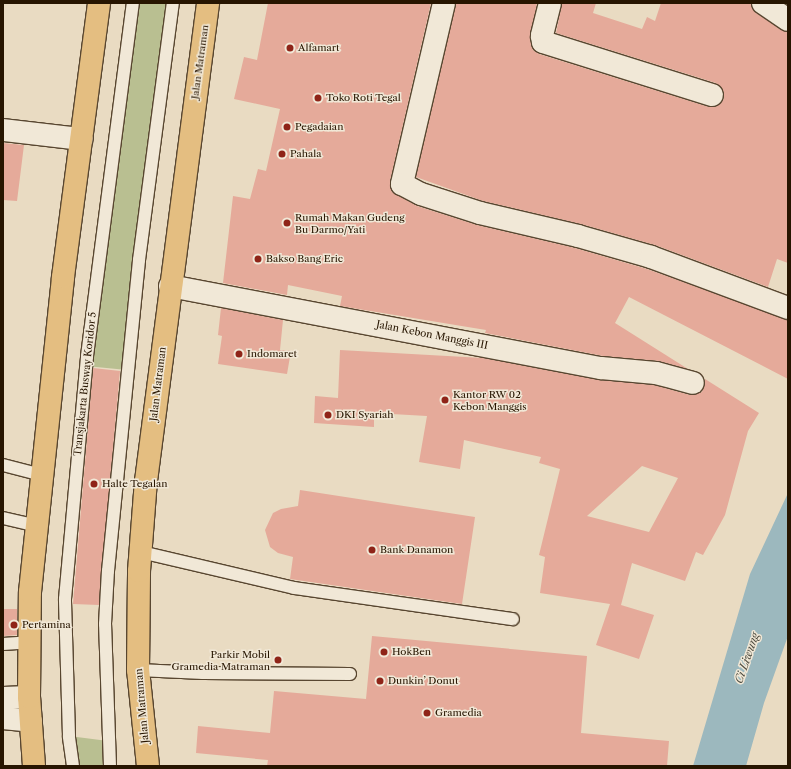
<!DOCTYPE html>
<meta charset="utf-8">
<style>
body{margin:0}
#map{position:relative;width:791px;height:769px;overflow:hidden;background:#e9dbc2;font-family:"Libre Caslon Text",serif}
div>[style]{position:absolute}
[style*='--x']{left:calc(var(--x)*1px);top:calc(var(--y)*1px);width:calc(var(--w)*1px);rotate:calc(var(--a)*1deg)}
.green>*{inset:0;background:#b9bf91}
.water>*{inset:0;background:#9cb8be}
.building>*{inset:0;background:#e5aa9a}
.roads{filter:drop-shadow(1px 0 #584630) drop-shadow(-1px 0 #584630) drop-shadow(0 1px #584630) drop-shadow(0 -1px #584630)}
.lane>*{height:12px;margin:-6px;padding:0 6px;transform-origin:6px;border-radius:6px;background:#f1e8d7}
.street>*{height:22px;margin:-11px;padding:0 11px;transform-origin:11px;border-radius:11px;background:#f1e8d7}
.secondary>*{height:22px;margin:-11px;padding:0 11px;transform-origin:11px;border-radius:11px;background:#f1e8d7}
.primary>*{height:22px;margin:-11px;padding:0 11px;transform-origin:11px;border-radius:11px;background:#e4be81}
.dots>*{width:11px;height:11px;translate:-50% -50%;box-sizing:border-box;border:2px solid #f1e8d7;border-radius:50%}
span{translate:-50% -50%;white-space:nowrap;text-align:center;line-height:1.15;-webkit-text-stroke:3px #f1e8d7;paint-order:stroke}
.poi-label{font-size:10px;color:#271500}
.left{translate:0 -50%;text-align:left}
.right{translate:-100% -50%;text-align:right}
.street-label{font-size:10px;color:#271500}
.water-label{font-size:11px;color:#504e42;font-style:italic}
.frame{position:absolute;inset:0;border:4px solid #271500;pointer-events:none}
</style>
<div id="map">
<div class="green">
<div style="clip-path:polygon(133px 3px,173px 3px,127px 370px,86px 366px)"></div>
<div style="clip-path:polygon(69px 736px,108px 741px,110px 766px,73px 766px)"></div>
</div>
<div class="water">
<div style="clip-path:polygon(788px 493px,788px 636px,764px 703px,746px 766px,693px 766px,750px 574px)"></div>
</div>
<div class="building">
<div style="clip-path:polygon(268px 3px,431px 3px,390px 181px,392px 192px,417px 206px,477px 225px,575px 248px,647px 269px,788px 320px,788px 379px,629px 297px,615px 323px,688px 369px,659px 361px,603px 356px,485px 333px,486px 330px,340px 306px,342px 296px,288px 285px,287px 295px,223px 283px,233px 196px,250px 199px,258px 169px,266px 171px,280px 109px,234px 99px,244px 57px,257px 60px)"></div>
<div style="clip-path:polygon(456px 3px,537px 3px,530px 38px,533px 50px,539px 54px,709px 107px,715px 107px,724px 99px,724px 92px,716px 83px,556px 33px,562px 3px,596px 3px,593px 13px,642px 29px,647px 17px,655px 21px,661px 3px,751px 3px,756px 13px,788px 32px,788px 263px,777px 259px,768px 287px,655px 245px,581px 224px,483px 201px,416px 177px)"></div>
<div style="clip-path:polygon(3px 143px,24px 145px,17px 201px,3px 200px)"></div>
<div style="clip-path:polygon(221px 308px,283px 320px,280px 350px,291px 351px,287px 374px,218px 364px,222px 336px,218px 335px)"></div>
<div style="clip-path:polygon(evenodd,340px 350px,483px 358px,599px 380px,654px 385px,690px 395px,702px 392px,705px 379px,759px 413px,748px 431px,725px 515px,703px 555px,696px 552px,685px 581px,632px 563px,621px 605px,654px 615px,639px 659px,596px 645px,610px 604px,540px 593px,545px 557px,539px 555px,560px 469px,539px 463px,541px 457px,464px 440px,460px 469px,419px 462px,427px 416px,374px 413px,374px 427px,314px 423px,315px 396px,338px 398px,340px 350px,642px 466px,678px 478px,649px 532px,587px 516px,642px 466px)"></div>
<div style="clip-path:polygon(93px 368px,120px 371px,99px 605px,73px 604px)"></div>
<div style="clip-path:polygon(300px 490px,475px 517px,462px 604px,290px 579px,293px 557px,278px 553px,270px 547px,265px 530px,273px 513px,281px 509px,298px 506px)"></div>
<div style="clip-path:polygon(3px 609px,17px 609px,17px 635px,3px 636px)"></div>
<div style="clip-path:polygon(372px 636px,587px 656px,581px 733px,669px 741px,667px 766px,267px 766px,268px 760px,196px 753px,198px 726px,270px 733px,274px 691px,366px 699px)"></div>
</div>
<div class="roads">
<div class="lane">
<div style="--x:3;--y:465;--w:40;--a:14.4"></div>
<div style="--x:3;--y:518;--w:35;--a:13"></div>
<div style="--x:141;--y:552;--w:157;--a:13.2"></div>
<div style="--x:294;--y:588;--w:221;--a:8.1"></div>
<div style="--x:3;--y:644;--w:26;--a:-4"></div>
<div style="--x:138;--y:670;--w:65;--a:2.6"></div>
<div style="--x:203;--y:673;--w:147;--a:0.4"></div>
<div style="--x:73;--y:766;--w:30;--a:-98"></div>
<div style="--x:69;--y:736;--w:137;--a:-91.7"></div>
<div style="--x:65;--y:599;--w:244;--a:-84.8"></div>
<div style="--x:87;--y:356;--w:356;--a:-82.6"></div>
<div style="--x:110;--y:766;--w:142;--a:-92"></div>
<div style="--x:105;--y:624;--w:53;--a:-86.8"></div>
<div style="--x:108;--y:571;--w:313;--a:-84.3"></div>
<div style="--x:139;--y:260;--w:259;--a:-82.5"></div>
</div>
<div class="street">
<div style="--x:444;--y:3;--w:186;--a:103.1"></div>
<div style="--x:402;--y:184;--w:21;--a:28"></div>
<div style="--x:421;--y:194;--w:62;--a:17.9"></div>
<div style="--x:480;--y:213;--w:101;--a:13.2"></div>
<div style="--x:578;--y:236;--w:76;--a:16"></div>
<div style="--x:651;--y:257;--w:146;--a:20.4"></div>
<div style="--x:550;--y:3;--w:34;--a:104"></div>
<div style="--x:542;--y:36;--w:6;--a:81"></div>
<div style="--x:543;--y:42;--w:177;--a:17.4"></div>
<div style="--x:763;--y:3;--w:30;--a:34"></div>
<div style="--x:3;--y:130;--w:79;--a:6.6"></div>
<div style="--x:170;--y:286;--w:439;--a:10.8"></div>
<div style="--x:601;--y:368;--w:55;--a:5.2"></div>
<div style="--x:656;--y:373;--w:38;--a:15"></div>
</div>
<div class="secondary">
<div style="--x:3;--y:698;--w:26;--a:-2"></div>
<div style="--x:3;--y:718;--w:28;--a:6"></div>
</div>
<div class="primary">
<div style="--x:34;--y:766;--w:69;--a:-94.1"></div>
<div style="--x:29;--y:697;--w:105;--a:-89.5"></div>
<div style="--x:30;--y:592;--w:317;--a:-84"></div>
<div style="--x:63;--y:277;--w:276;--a:-82.5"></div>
<div style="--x:148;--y:766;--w:97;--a:-95.9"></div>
<div style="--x:138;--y:670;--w:99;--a:-89.4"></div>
<div style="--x:139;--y:571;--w:90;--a:-85.6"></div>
<div style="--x:146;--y:481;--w:482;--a:-82.6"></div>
</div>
</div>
<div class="dots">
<div style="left:290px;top:48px;background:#8f2418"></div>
<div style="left:318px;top:98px;background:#8f2418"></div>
<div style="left:287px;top:127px;background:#8f2418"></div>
<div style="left:282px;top:154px;background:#8f2418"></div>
<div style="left:287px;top:223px;background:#8f2418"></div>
<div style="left:258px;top:259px;background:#8f2418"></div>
<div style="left:239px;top:354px;background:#8f2418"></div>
<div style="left:445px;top:400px;background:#8f2418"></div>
<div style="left:328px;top:415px;background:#8f2418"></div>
<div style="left:94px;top:484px;background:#8f2418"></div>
<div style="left:372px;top:550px;background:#8f2418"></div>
<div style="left:14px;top:625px;background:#8f2418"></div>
<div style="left:384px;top:652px;background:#8f2418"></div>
<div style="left:278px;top:660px;background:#8f2418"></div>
<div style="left:380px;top:681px;background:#8f2418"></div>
<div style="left:427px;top:713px;background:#8f2418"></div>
</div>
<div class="poi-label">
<span class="left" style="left:298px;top:48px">Alfamart</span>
<span class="left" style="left:326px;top:98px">Toko Roti Tegal</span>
<span class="left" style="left:295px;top:127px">Pegadaian</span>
<span class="left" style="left:290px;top:154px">Pahala</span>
<span class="left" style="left:295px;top:223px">Rumah Makan Gudeng<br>Bu Darmo/Yati</span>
<span class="left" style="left:266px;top:259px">Bakso Bang Eric</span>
<span class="left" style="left:247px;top:354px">Indomaret</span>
<span class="left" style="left:453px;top:400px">Kantor RW 02<br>Kebon Manggis</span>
<span class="left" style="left:336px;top:415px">DKI Syariah</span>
<span class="left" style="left:102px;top:484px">Halte Tegalan</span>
<span class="left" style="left:380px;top:550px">Bank Danamon</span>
<span class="left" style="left:22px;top:625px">Pertamina</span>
<span class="left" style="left:392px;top:652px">HokBen</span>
<span class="right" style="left:270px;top:660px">Parkir Mobil<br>Gramedia Matraman</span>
<span class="left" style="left:388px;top:681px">Dunkin’ Donut</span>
<span class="left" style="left:435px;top:713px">Gramedia</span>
</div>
<div class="street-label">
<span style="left:200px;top:62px;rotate:-82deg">Jalan Matraman</span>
<span style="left:432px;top:335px;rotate:11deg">Jalan Kebon Manggis III</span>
<span style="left:85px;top:384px;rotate:-84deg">Transjakarta Busway Koridor 5</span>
<span style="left:158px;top:384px;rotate:-83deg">Jalan Matraman</span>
<span style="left:142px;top:706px;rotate:-95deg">Jalan Matraman</span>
</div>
<div class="water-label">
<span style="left:747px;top:658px;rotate:-71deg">Ci Liwung</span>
</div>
<div class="frame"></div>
</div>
